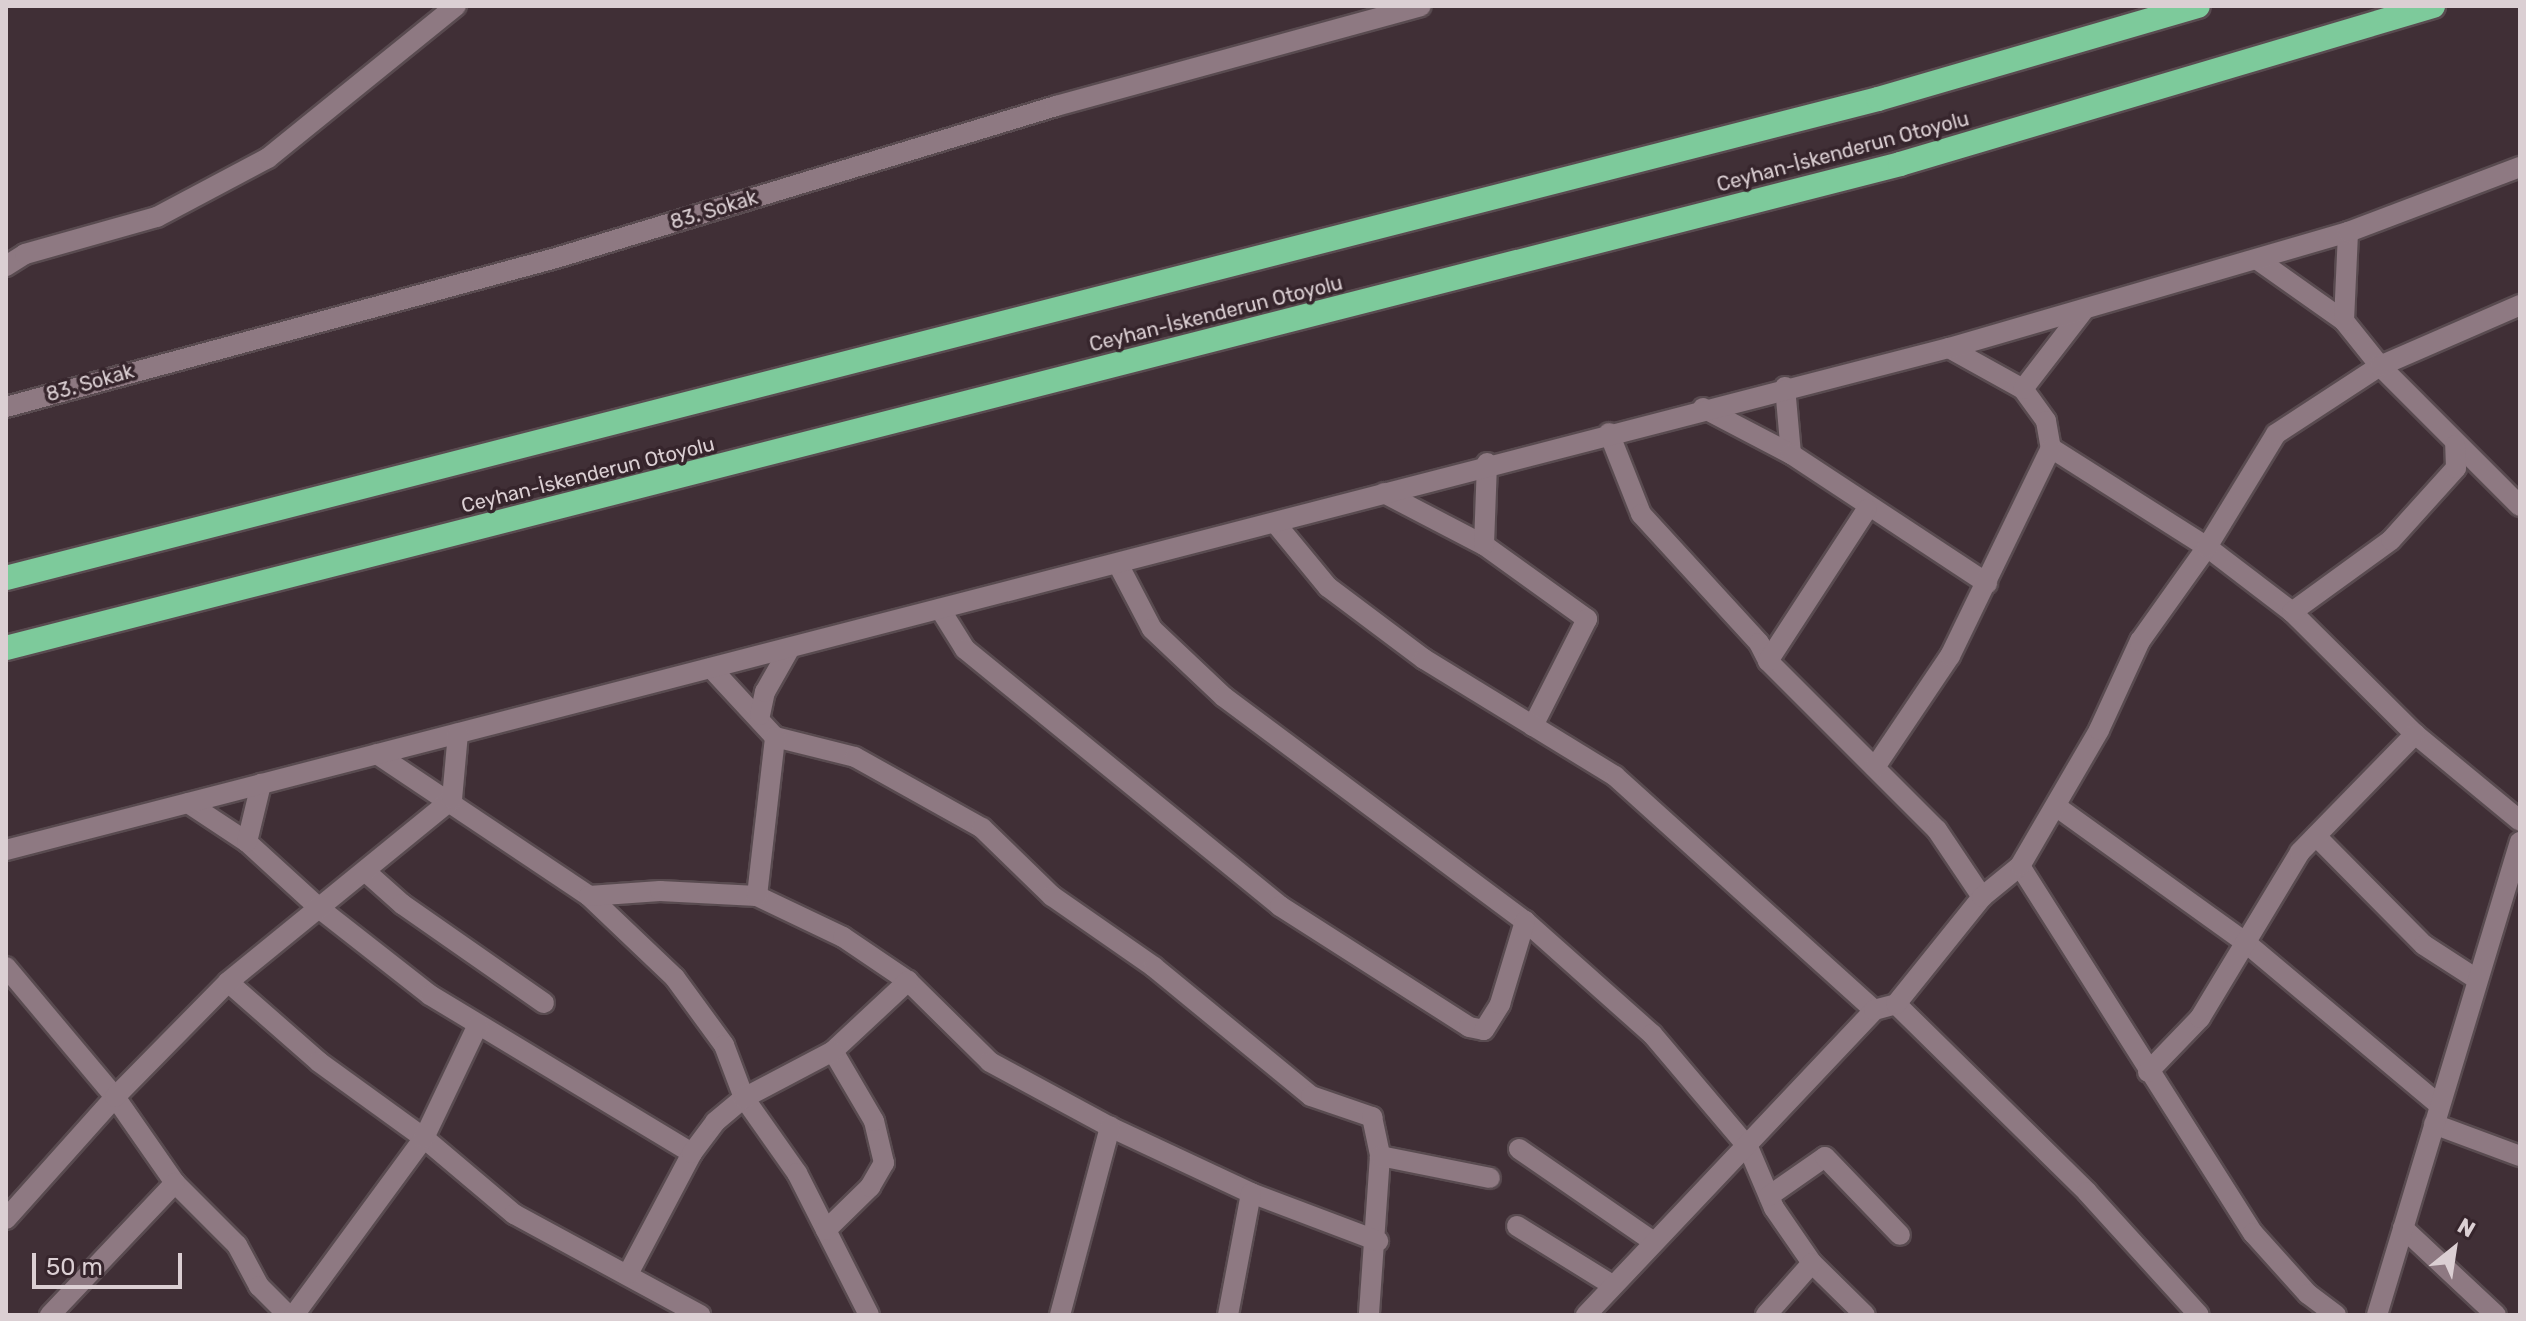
<!DOCTYPE html>
<meta charset="utf-8">
<style>
body{margin:0}
#map{position:relative;width:2526px;height:1321px;overflow:hidden;background:#402f36;font-family:Rubik,sans-serif}
div>[style]{position:absolute}
[style*='--x']{left:calc(var(--x)*1px);top:calc(var(--y)*1px);width:calc(var(--w)*1px);rotate:calc(var(--a)*1deg)}
.roads{filter:drop-shadow(2px 0 #594b50) drop-shadow(-2px 0 #594b50) drop-shadow(0 2px #594b50) drop-shadow(0 -2px #594b50)}
.minor>*{height:20px;margin:-10px;padding:0 10px;transform-origin:10px;border-radius:10px;background:#8e7982}
.highway>*{height:24px;margin:-12px;padding:0 12px;transform-origin:12px;border-radius:12px;background:#7dca9b}
span{translate:-50% -50%;white-space:nowrap;text-align:center;line-height:1.15;-webkit-text-stroke:7px #36252c;paint-order:stroke}
.street-label{font-size:20px;color:#dbcfd3}
.frame{position:absolute;inset:0;border:8px solid #dbcfd3;pointer-events:none}
.north{position:absolute;left:2414px;top:1209px;width:80px;height:80px;-webkit-text-stroke:6px #36252c;paint-order:stroke;rotate:30deg;font-size:22px;font-weight:700;line-height:32px;text-align:center;color:#dbcfd3}
.north::after{content:'';display:block;margin:auto;width:28px;height:36px;background:#dbcfd3;clip-path:polygon(50% 0,100% 100%,50% 72%,0 100%)}
.scale{position:absolute;left:32px;top:1253px;width:150px;height:36px;box-sizing:border-box;border:4px solid #dbcfd3;border-top:0;padding-left:10px;font-size:24px;line-height:28px;white-space:nowrap;color:#dbcfd3;-webkit-text-stroke:6px #36252c;paint-order:stroke}
</style>
<div id="map">
<div class="roads">
<div class="minor">
<div style="--x:2258;--y:260;--w:105;--a:35.3"></div>
<div style="--x:2344;--y:321;--w:58;--a:51.3"></div>
<div style="--x:2380;--y:366;--w:198;--a:45"></div>
<div style="--x:6;--y:266;--w:22;--a:-32"></div>
<div style="--x:25;--y:254;--w:137;--a:-15.7"></div>
<div style="--x:157;--y:217;--w:126;--a:-28"></div>
<div style="--x:268;--y:158;--w:242;--a:-39"></div>
<div style="--x:2344;--y:321;--w:89;--a:-87.4"></div>
<div style="--x:1949;--y:348;--w:85;--a:29"></div>
<div style="--x:2023;--y:389;--w:39;--a:54"></div>
<div style="--x:2046;--y:421;--w:27;--a:80"></div>
<div style="--x:2051;--y:448;--w:185;--a:32.4"></div>
<div style="--x:2207;--y:547;--w:107;--a:37.4"></div>
<div style="--x:2292;--y:612;--w:173;--a:44.8"></div>
<div style="--x:2415;--y:734;--w:136;--a:39.6"></div>
<div style="--x:1785;--y:387;--w:67;--a:84.9"></div>
<div style="--x:2023;--y:389;--w:98;--a:-52.4"></div>
<div style="--x:6;--y:407;--w:570;--a:-15.16"></div>
<div style="--x:556;--y:258;--w:523;--a:-16.91"></div>
<div style="--x:1056;--y:106;--w:378;--a:-15.3"></div>
<div style="--x:1703;--y:408;--w:99;--a:27.6"></div>
<div style="--x:1791;--y:454;--w:235;--a:33.4"></div>
<div style="--x:1609;--y:433;--w:87;--a:68.4"></div>
<div style="--x:1641;--y:514;--w:175;--a:47.5"></div>
<div style="--x:1759;--y:643;--w:20;--a:63"></div>
<div style="--x:1768;--y:661;--w:239;--a:45"></div>
<div style="--x:1937;--y:830;--w:81;--a:56.1"></div>
<div style="--x:1384;--y:493;--w:113;--a:27.5"></div>
<div style="--x:1484;--y:545;--w:127;--a:35.7"></div>
<div style="--x:1587;--y:619;--w:120;--a:116.8"></div>
<div style="--x:1276;--y:524;--w:82;--a:50.5"></div>
<div style="--x:1328;--y:587;--w:120;--a:36.9"></div>
<div style="--x:1424;--y:659;--w:224;--a:31.5"></div>
<div style="--x:1615;--y:776;--w:349;--a:42.1"></div>
<div style="--x:1484;--y:545;--w:82;--a:-87.9"></div>
<div style="--x:1118;--y:564;--w:73;--a:62.4"></div>
<div style="--x:1152;--y:629;--w:99;--a:43.4"></div>
<div style="--x:1224;--y:697;--w:375;--a:36.7"></div>
<div style="--x:1525;--y:921;--w:170;--a:41.7"></div>
<div style="--x:1652;--y:1034;--w:148;--a:49.7"></div>
<div style="--x:1748;--y:1147;--w:66;--a:66.9"></div>
<div style="--x:1774;--y:1208;--w:67;--a:55.4"></div>
<div style="--x:1812;--y:1263;--w:74;--a:44.5"></div>
<div style="--x:940;--y:609;--w:47;--a:58"></div>
<div style="--x:965;--y:649;--w:407;--a:39.2"></div>
<div style="--x:1280;--y:906;--w:224;--a:32.6"></div>
<div style="--x:1469;--y:1027;--w:15;--a:11"></div>
<div style="--x:1484;--y:1030;--w:31;--a:-58"></div>
<div style="--x:1500;--y:1004;--w:87;--a:-73.2"></div>
<div style="--x:2292;--y:612;--w:122;--a:-36"></div>
<div style="--x:2391;--y:540;--w:97;--a:-47.9"></div>
<div style="--x:2456;--y:468;--w:23;--a:-92"></div>
<div style="--x:1768;--y:661;--w:181;--a:-56.9"></div>
<div style="--x:711;--y:668;--w:94;--a:47.2"></div>
<div style="--x:775;--y:737;--w:82;--a:14"></div>
<div style="--x:855;--y:757;--w:145;--a:29.2"></div>
<div style="--x:982;--y:828;--w:98;--a:44.2"></div>
<div style="--x:1052;--y:896;--w:124;--a:34.8"></div>
<div style="--x:1154;--y:967;--w:203;--a:39.4"></div>
<div style="--x:1311;--y:1096;--w:65;--a:19"></div>
<div style="--x:1372;--y:1117;--w:40;--a:78"></div>
<div style="--x:1380;--y:1156;--w:159;--a:94"></div>
<div style="--x:760;--y:715;--w:24;--a:-78"></div>
<div style="--x:765;--y:692;--w:51;--a:-60.4"></div>
<div style="--x:377;--y:754;--w:255;--a:33.8"></div>
<div style="--x:589;--y:896;--w:119;--a:43.6"></div>
<div style="--x:675;--y:978;--w:83;--a:53.8"></div>
<div style="--x:724;--y:1045;--w:57;--a:69.3"></div>
<div style="--x:744;--y:1098;--w:92;--a:54.8"></div>
<div style="--x:797;--y:1173;--w:159;--a:63.1"></div>
<div style="--x:1875;--y:767;--w:134;--a:-56"></div>
<div style="--x:1950;--y:656;--w:231;--a:-64.1"></div>
<div style="--x:188;--y:803;--w:71;--a:33.5"></div>
<div style="--x:247;--y:842;--w:98;--a:42.5"></div>
<div style="--x:319;--y:908;--w:141;--a:38.1"></div>
<div style="--x:430;--y:995;--w:306;--a:31.1"></div>
<div style="--x:2057;--y:807;--w:231;--a:35.7"></div>
<div style="--x:2245;--y:942;--w:253;--a:40"></div>
<div style="--x:2316;--y:836;--w:153;--a:45.3"></div>
<div style="--x:2424;--y:945;--w:61;--a:32.9"></div>
<div style="--x:247;--y:842;--w:60;--a:-76.4"></div>
<div style="--x:6;--y:850;--w:2007;--a:-14.49"></div>
<div style="--x:1949;--y:348;--w:416;--a:-16.2"></div>
<div style="--x:2348;--y:232;--w:184;--a:-20.7"></div>
<div style="--x:2020;--y:866;--w:435;--a:57.6"></div>
<div style="--x:2253;--y:1233;--w:82;--a:48"></div>
<div style="--x:2308;--y:1294;--w:35;--a:37"></div>
<div style="--x:365;--y:871;--w:50;--a:41.7"></div>
<div style="--x:402;--y:904;--w:173;--a:34.9"></div>
<div style="--x:589;--y:896;--w:71;--a:-4"></div>
<div style="--x:660;--y:891;--w:97;--a:3"></div>
<div style="--x:757;--y:896;--w:95;--a:25.5"></div>
<div style="--x:843;--y:937;--w:78;--a:34.1"></div>
<div style="--x:908;--y:981;--w:115;--a:44.6"></div>
<div style="--x:990;--y:1062;--w:136;--a:28.4"></div>
<div style="--x:1110;--y:1127;--w:156;--a:25.1"></div>
<div style="--x:1251;--y:1193;--w:136;--a:20.7"></div>
<div style="--x:757;--y:896;--w:160;--a:-83.5"></div>
<div style="--x:6;--y:967;--w:170;--a:50"></div>
<div style="--x:115;--y:1097;--w:105;--a:55.1"></div>
<div style="--x:175;--y:1183;--w:88;--a:45"></div>
<div style="--x:237;--y:1245;--w:47;--a:61.8"></div>
<div style="--x:259;--y:1286;--w:41;--a:45"></div>
<div style="--x:228;--y:982;--w:121;--a:41.3"></div>
<div style="--x:319;--y:1062;--w:130;--a:35.9"></div>
<div style="--x:424;--y:1138;--w:118;--a:40.2"></div>
<div style="--x:514;--y:1214;--w:212;--a:28.5"></div>
<div style="--x:1896;--y:1004;--w:268;--a:44.5"></div>
<div style="--x:2087;--y:1192;--w:166;--a:47.7"></div>
<div style="--x:2148;--y:1072;--w:75;--a:-46.1"></div>
<div style="--x:2200;--y:1018;--w:194;--a:-58.9"></div>
<div style="--x:2300;--y:852;--w:165;--a:-45.7"></div>
<div style="--x:2434;--y:1124;--w:92;--a:20.4"></div>
<div style="--x:1519;--y:1149;--w:164;--a:34.6"></div>
<div style="--x:1380;--y:1156;--w:112;--a:11.3"></div>
<div style="--x:1769;--y:1196;--w:68;--a:-34.9"></div>
<div style="--x:1825;--y:1157;--w:108;--a:46.1"></div>
<div style="--x:6;--y:1219;--w:164;--a:-48.2"></div>
<div style="--x:115;--y:1097;--w:161;--a:-45.5"></div>
<div style="--x:228;--y:982;--w:289;--a:-39.2"></div>
<div style="--x:452;--y:799;--w:66;--a:-84.8"></div>
<div style="--x:1517;--y:1226;--w:112;--a:31.8"></div>
<div style="--x:2403;--y:1228;--w:127;--a:43.1"></div>
<div style="--x:826;--y:1230;--w:62;--a:-44.3"></div>
<div style="--x:870;--y:1187;--w:28;--a:-60"></div>
<div style="--x:884;--y:1163;--w:43;--a:-103.4"></div>
<div style="--x:874;--y:1121;--w:81;--a:-120.4"></div>
<div style="--x:833;--y:1051;--w:103;--a:-43"></div>
<div style="--x:628;--y:1274;--w:137;--a:-62.1"></div>
<div style="--x:692;--y:1153;--w:39;--a:-53"></div>
<div style="--x:715;--y:1122;--w:38;--a:-40"></div>
<div style="--x:744;--y:1098;--w:101;--a:-27.8"></div>
<div style="--x:50;--y:1315;--w:182;--a:-46.6"></div>
<div style="--x:294;--y:1315;--w:220;--a:-53.7"></div>
<div style="--x:424;--y:1138;--w:125;--a:-64.5"></div>
<div style="--x:1060;--y:1315;--w:195;--a:-75.1"></div>
<div style="--x:1228;--y:1315;--w:124;--a:-79.3"></div>
<div style="--x:1586;--y:1315;--w:419;--a:-46.6"></div>
<div style="--x:1874;--y:1010;--w:23;--a:-15"></div>
<div style="--x:1896;--y:1004;--w:137;--a:-51.2"></div>
<div style="--x:1982;--y:897;--w:49;--a:-39.2"></div>
<div style="--x:2020;--y:866;--w:157;--a:-59.8"></div>
<div style="--x:2099;--y:730;--w:98;--a:-65.3"></div>
<div style="--x:2140;--y:641;--w:115;--a:-54.5"></div>
<div style="--x:2207;--y:547;--w:132;--a:-58.6"></div>
<div style="--x:2276;--y:434;--w:124;--a:-33.2"></div>
<div style="--x:2380;--y:366;--w:153;--a:-23.5"></div>
<div style="--x:1766;--y:1315;--w:69;--a:-48.5"></div>
<div style="--x:2377;--y:1315;--w:494;--a:-73.2"></div>
</div>
<div class="highway">
<div style="--x:6;--y:578;--w:1932;--a:-14.35"></div>
<div style="--x:1878;--y:99;--w:333;--a:-16.2"></div>
<div style="--x:6;--y:648;--w:1955;--a:-14.33"></div>
<div style="--x:1900;--y:164;--w:556;--a:-16.51"></div>
</div>
</div>
<div class="street-label">
<span style="left:1843px;top:152px;rotate:-15deg">Ceyhan-İskenderun Otoyolu</span>
<span style="left:714px;top:210px;rotate:-17deg">83. Sokak</span>
<span style="left:1216px;top:314px;rotate:-14deg">Ceyhan-İskenderun Otoyolu</span>
<span style="left:90px;top:383px;rotate:-16deg">83. Sokak</span>
<span style="left:588px;top:475px;rotate:-14deg">Ceyhan-İskenderun Otoyolu</span>
</div>
<div class="frame"></div>
<div class="north">N</div>
<div class="scale">50 m</div>
</div>
